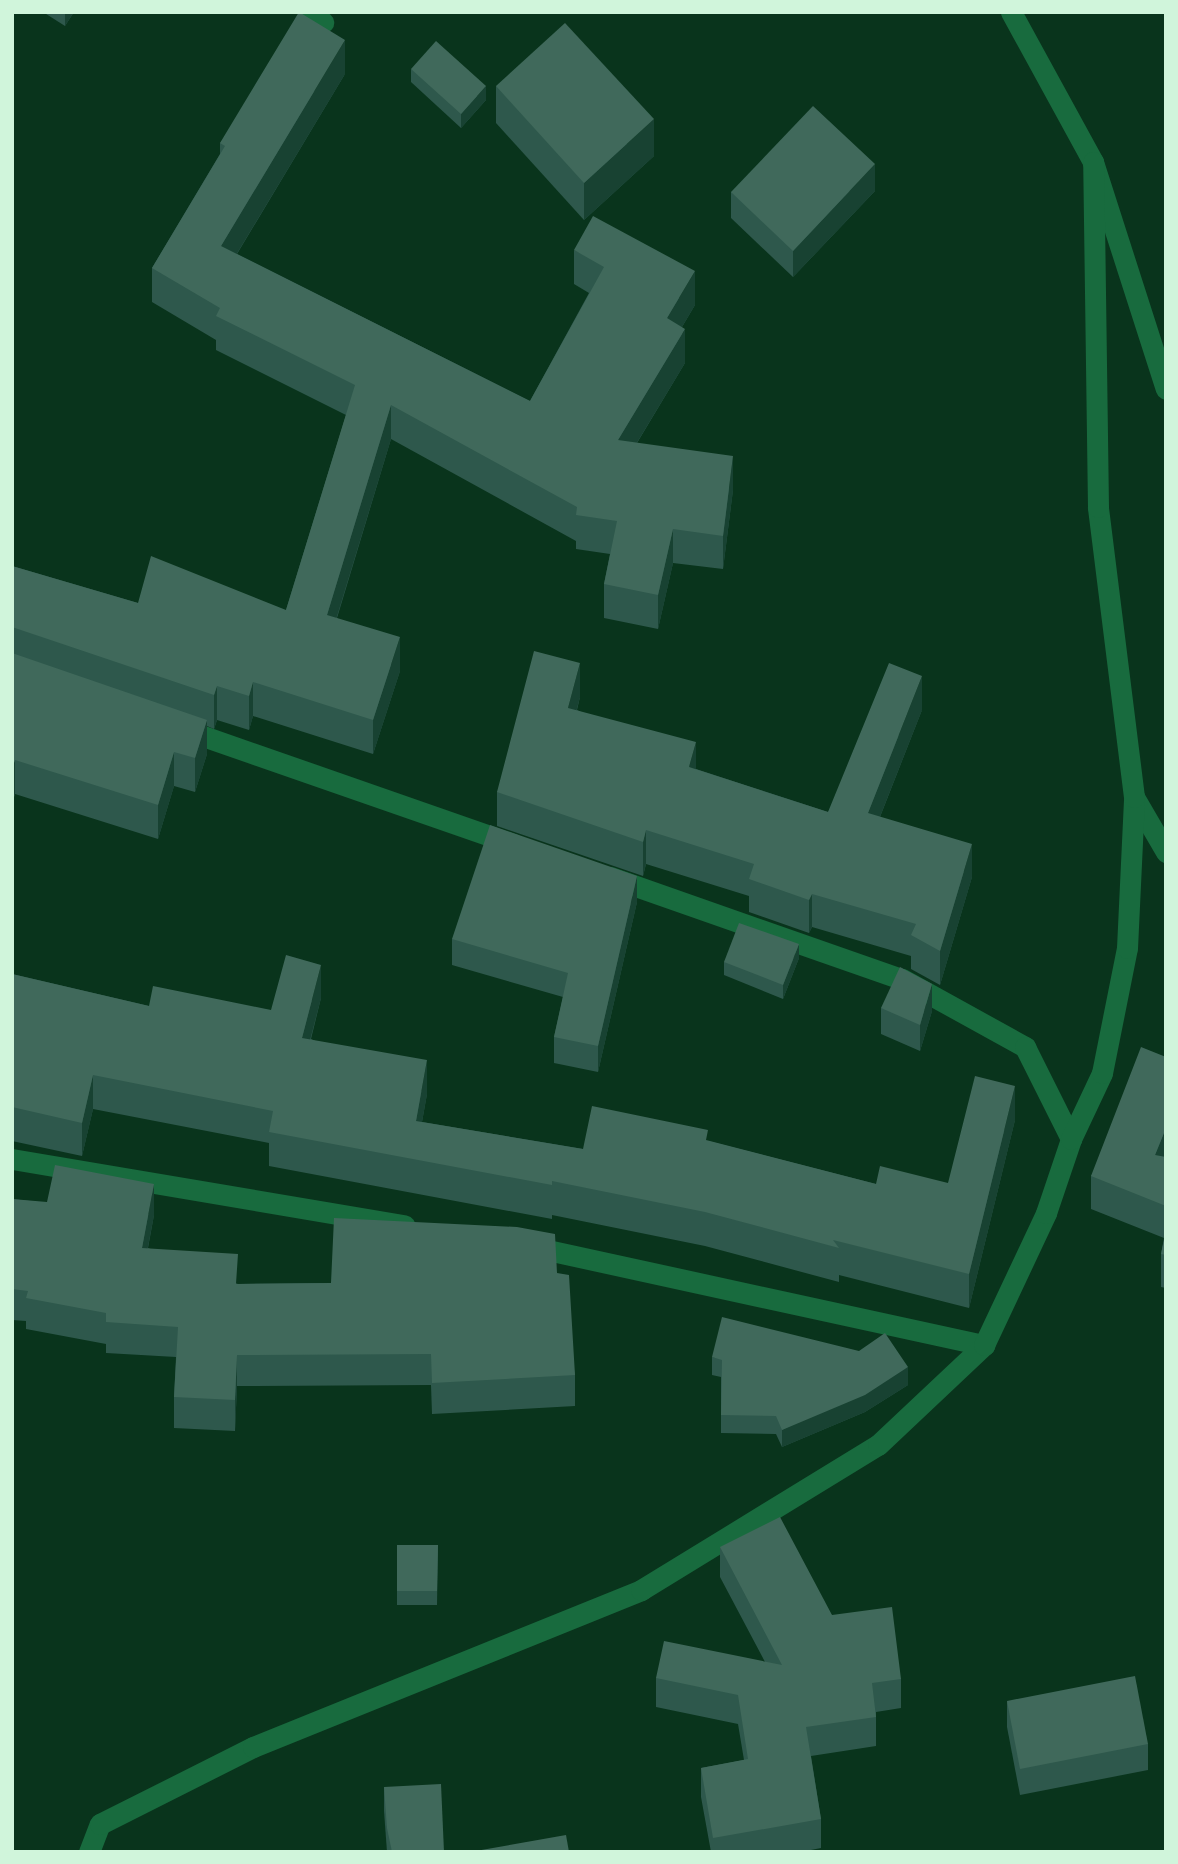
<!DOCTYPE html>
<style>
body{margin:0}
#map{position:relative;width:1178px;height:1864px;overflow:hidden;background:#09341c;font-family:Lora,serif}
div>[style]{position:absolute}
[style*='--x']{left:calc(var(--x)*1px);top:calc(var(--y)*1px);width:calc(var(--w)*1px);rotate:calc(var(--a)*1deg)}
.minor>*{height:21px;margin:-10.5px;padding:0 10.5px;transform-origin:10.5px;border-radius:10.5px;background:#186b3e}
.wall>*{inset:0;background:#2e584c}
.shaded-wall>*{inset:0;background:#184232}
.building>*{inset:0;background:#40695b}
span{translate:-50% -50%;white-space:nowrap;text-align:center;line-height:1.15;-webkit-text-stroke:5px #002a13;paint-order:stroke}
.frame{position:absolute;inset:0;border:14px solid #d0f5db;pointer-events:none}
</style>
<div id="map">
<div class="minor">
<div style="--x:311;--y:12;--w:16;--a:40"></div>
<div style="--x:1011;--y:12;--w:171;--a:61.3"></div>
<div style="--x:1093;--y:162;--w:238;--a:72.2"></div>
<div style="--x:180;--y:728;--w:354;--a:19.2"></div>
<div style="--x:1134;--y:797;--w:64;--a:59.8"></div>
<div style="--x:610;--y:877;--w:309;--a:19.3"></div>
<div style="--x:902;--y:979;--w:141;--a:28.9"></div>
<div style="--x:1025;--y:1047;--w:103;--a:63.4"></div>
<div style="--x:12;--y:1159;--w:398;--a:9.6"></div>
<div style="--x:529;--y:1246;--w:466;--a:12.3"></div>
<div style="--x:89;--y:1852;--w:30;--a:-69"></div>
<div style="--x:100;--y:1824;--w:171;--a:-26.7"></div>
<div style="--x:253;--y:1747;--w:419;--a:-22"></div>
<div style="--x:641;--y:1590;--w:278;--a:-31.5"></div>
<div style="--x:878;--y:1445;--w:146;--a:-43.3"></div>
<div style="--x:984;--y:1345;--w:146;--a:-64.8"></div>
<div style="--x:1046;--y:1213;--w:78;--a:-71.3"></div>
<div style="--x:1071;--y:1139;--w:73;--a:-64.8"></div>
<div style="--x:1102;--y:1073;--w:127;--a:-78.7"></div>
<div style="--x:1127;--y:948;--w:151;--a:-87.3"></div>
<div style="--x:1134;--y:797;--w:292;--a:-97.1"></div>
<div style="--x:1098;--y:507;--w:345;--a:-90.8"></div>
</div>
<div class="wall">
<div style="clip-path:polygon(43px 12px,74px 12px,65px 26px)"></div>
<div style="clip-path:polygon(411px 69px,486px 100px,461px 128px,411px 82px)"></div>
<div style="clip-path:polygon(345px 74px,237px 254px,530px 401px,589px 293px,574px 284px,574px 250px,695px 305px,682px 327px,685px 363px,637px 443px,733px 490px,723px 569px,673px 563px,658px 629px,604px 618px,604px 584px,610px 554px,576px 549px,576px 541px,391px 439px,337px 618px,400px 671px,373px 754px,253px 716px,249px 730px,217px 720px,214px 729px,207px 726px,207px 754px,195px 792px,174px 786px,158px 839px,15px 794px,12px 803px,12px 566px,138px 603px,286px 610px,346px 415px,216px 350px,216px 340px,152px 302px,152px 268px,220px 154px,220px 143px)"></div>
<div style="clip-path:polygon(496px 86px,654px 156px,584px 220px,496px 123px)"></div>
<div style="clip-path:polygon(875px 191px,793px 277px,731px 218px,731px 192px)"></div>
<div style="clip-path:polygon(580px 697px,577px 710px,696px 769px,828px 812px,922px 710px,880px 817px,972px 877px,940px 985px,911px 969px,911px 956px,812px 927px,809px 933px,749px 912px,749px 896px,646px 864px,643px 876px,497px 826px,497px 792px)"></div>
<div style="clip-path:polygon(637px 902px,598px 1072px,554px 1063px,554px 1037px,563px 997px,452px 965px,452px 939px)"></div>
<div style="clip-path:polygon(799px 958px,783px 999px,724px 975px,724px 962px)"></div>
<div style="clip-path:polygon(12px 974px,149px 1006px,271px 1010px,321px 998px,311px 1039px,427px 1094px,422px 1122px,583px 1149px,708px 1141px,876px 1184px,948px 1183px,1015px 1120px,969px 1308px,839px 1275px,839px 1282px,705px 1246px,552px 1215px,552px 1219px,269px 1166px,269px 1143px,93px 1109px,82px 1156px,12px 1141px)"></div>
<div style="clip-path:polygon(881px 1008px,932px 1011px,920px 1051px,881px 1034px)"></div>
<div style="clip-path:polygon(1166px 1057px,1166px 1288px,1161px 1287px,1161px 1254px,1164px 1238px,1091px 1209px,1091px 1176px)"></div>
<div style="clip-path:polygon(12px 1199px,154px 1215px,148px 1248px,238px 1284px,331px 1283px,557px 1273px,575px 1375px,575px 1406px,432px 1414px,431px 1385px,237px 1386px,235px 1431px,174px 1428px,174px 1397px,176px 1357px,106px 1353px,106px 1344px,26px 1329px,26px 1321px,12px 1320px)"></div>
<div style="clip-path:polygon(712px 1357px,908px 1385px,865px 1412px,782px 1447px,776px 1434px,721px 1433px,721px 1377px,712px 1375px)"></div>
<div style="clip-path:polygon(397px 1545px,438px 1545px,437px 1605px,397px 1605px)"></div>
<div style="clip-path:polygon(720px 1547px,832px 1615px,901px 1679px,901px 1708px,876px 1712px,876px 1746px,811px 1756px,821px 1819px,821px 1848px,801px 1852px,711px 1852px,701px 1797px,701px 1768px,744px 1760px,738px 1724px,656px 1707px,656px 1678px,765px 1662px,720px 1577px)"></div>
<div style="clip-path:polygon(1007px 1701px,1148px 1744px,1148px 1770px,1020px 1795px,1007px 1727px)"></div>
<div style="clip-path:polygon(384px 1787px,444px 1852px,387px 1852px,384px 1811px)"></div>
</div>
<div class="shaded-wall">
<div style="clip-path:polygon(65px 12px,74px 12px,65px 26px)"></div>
<div style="clip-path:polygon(345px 40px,345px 74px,221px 280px,221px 246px)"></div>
<div style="clip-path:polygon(486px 86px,486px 100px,461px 128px,461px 114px)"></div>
<div style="clip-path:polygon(654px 119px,654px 156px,584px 220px,584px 183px)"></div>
<div style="clip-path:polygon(875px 164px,875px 191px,793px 277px,793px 251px)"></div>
<div style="clip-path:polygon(695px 271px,695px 305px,667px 352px,667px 318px)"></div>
<div style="clip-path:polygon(685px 329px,685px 363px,618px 474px,618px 440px)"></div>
<div style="clip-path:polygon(391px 405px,391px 439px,327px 649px,327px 615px)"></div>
<div style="clip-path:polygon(733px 456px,733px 490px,723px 569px,723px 536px)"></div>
<div style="clip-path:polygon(673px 529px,673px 563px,658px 629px,658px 595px)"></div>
<div style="clip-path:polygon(400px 637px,400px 671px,373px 754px,373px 720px)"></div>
<div style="clip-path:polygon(580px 663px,580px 697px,568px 742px,568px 708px)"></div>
<div style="clip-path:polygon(922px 676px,922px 710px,868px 847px,868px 813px)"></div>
<div style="clip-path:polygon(253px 682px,253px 716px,249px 730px,249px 696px)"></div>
<div style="clip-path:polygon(217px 686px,217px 720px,214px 729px,214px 695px)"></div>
<div style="clip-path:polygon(207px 720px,207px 754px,195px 792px,195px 758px)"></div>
<div style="clip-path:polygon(696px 742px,696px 776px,689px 767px)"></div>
<div style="clip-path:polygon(174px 752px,174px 786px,158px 839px,158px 805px)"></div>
<div style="clip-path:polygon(15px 760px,15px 794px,12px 803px,12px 769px)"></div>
<div style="clip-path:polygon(646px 830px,646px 864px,643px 876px,643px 842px)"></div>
<div style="clip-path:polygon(972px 844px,972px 877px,940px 985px,940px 951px)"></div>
<div style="clip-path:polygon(637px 876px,637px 902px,598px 1072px,598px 1046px)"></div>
<div style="clip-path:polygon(812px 894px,812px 927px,809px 933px,809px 900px)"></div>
<div style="clip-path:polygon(799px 944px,799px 958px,783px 999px,783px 985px)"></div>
<div style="clip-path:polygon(321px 965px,321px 998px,302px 1071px,302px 1038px)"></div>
<div style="clip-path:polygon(932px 984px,932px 1011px,920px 1051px,920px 1025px)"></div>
<div style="clip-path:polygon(427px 1060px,427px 1094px,416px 1155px,416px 1121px)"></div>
<div style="clip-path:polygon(93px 1075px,93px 1109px,82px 1156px,82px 1123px)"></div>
<div style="clip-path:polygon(1015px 1086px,1015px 1120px,969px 1308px,969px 1274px)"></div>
<div style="clip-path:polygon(1166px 1128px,1166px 1161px,1155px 1155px)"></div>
<div style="clip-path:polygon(154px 1184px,154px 1215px,142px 1278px,142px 1248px)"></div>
<div style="clip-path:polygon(237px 1355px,237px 1386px,235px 1431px,235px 1400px)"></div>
<div style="clip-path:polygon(908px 1367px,908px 1385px,865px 1412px,782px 1447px,782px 1430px)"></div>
</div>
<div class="building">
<div style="clip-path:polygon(299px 12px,345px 40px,221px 246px,530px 401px,604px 267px,574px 250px,593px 216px,695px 271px,667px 318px,685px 329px,618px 440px,733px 456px,723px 536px,673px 529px,658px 595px,604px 584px,617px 521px,576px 515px,577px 507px,391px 405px,327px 615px,400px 637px,373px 720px,253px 682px,249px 696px,217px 686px,214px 695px,12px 627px,12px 566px,138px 603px,151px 556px,286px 610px,355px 385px,216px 316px,220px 308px,152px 268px,225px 146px,220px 143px)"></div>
<div style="clip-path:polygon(565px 23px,654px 119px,584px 183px,496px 86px)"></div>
<div style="clip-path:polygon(436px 41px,486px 86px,461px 114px,411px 69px)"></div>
<div style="clip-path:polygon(813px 106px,875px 164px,793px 251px,731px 192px)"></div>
<div style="clip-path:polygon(534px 651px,580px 663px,568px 708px,696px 742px,689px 767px,828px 812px,889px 663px,922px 676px,868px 813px,972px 844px,940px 951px,911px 935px,916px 924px,812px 894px,809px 900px,749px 879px,754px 864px,646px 830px,643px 842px,497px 792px)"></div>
<div style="clip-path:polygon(12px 653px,207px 720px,195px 758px,174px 752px,158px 805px,15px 760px,12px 769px)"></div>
<div style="clip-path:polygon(490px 825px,637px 876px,598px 1046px,554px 1037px,568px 973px,452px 939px)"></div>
<div style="clip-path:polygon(739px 923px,799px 944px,783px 985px,724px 962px)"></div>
<div style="clip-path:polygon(286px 955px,321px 965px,302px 1038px,427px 1060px,416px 1121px,583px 1149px,592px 1106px,708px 1130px,706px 1140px,876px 1184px,880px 1166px,948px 1183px,975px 1076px,1015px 1086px,969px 1274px,833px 1240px,839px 1248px,705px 1212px,552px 1181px,552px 1185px,269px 1132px,273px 1111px,93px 1075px,82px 1123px,12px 1107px,12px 974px,149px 1006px,153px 986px,271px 1010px)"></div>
<div style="clip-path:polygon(900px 967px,932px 984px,920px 1025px,881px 1008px)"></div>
<div style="clip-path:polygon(1141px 1047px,1166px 1057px,1166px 1128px,1155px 1155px,1166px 1157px,1166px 1206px,1091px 1176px)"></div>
<div style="clip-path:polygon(55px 1165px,154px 1184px,142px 1248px,238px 1254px,236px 1284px,331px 1283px,334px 1218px,517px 1227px,555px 1234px,557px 1273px,569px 1275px,575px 1375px,432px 1383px,431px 1354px,237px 1355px,235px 1400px,174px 1397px,178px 1327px,106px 1322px,106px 1313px,26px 1298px,28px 1291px,12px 1289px,12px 1199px,47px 1202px)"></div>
<div style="clip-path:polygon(1166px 1231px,1166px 1255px,1161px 1254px)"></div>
<div style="clip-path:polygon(722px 1317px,859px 1351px,885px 1333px,908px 1367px,865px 1395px,782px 1430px,776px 1416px,721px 1415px,722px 1360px,712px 1357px)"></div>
<div style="clip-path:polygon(780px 1517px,832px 1615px,892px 1607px,901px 1679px,872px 1683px,876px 1717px,806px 1727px,821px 1819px,713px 1838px,701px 1768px,748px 1759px,738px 1695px,656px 1678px,664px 1641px,782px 1665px,720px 1547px)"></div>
<div style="clip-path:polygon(397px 1545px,438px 1545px,437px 1591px,397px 1591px)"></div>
<div style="clip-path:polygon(1135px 1676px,1148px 1744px,1020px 1769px,1007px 1701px)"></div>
<div style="clip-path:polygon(441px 1784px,444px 1852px,392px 1852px,387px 1828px,384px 1787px)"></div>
<div style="clip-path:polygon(566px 1835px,569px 1852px,470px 1852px)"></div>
</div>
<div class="frame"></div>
</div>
